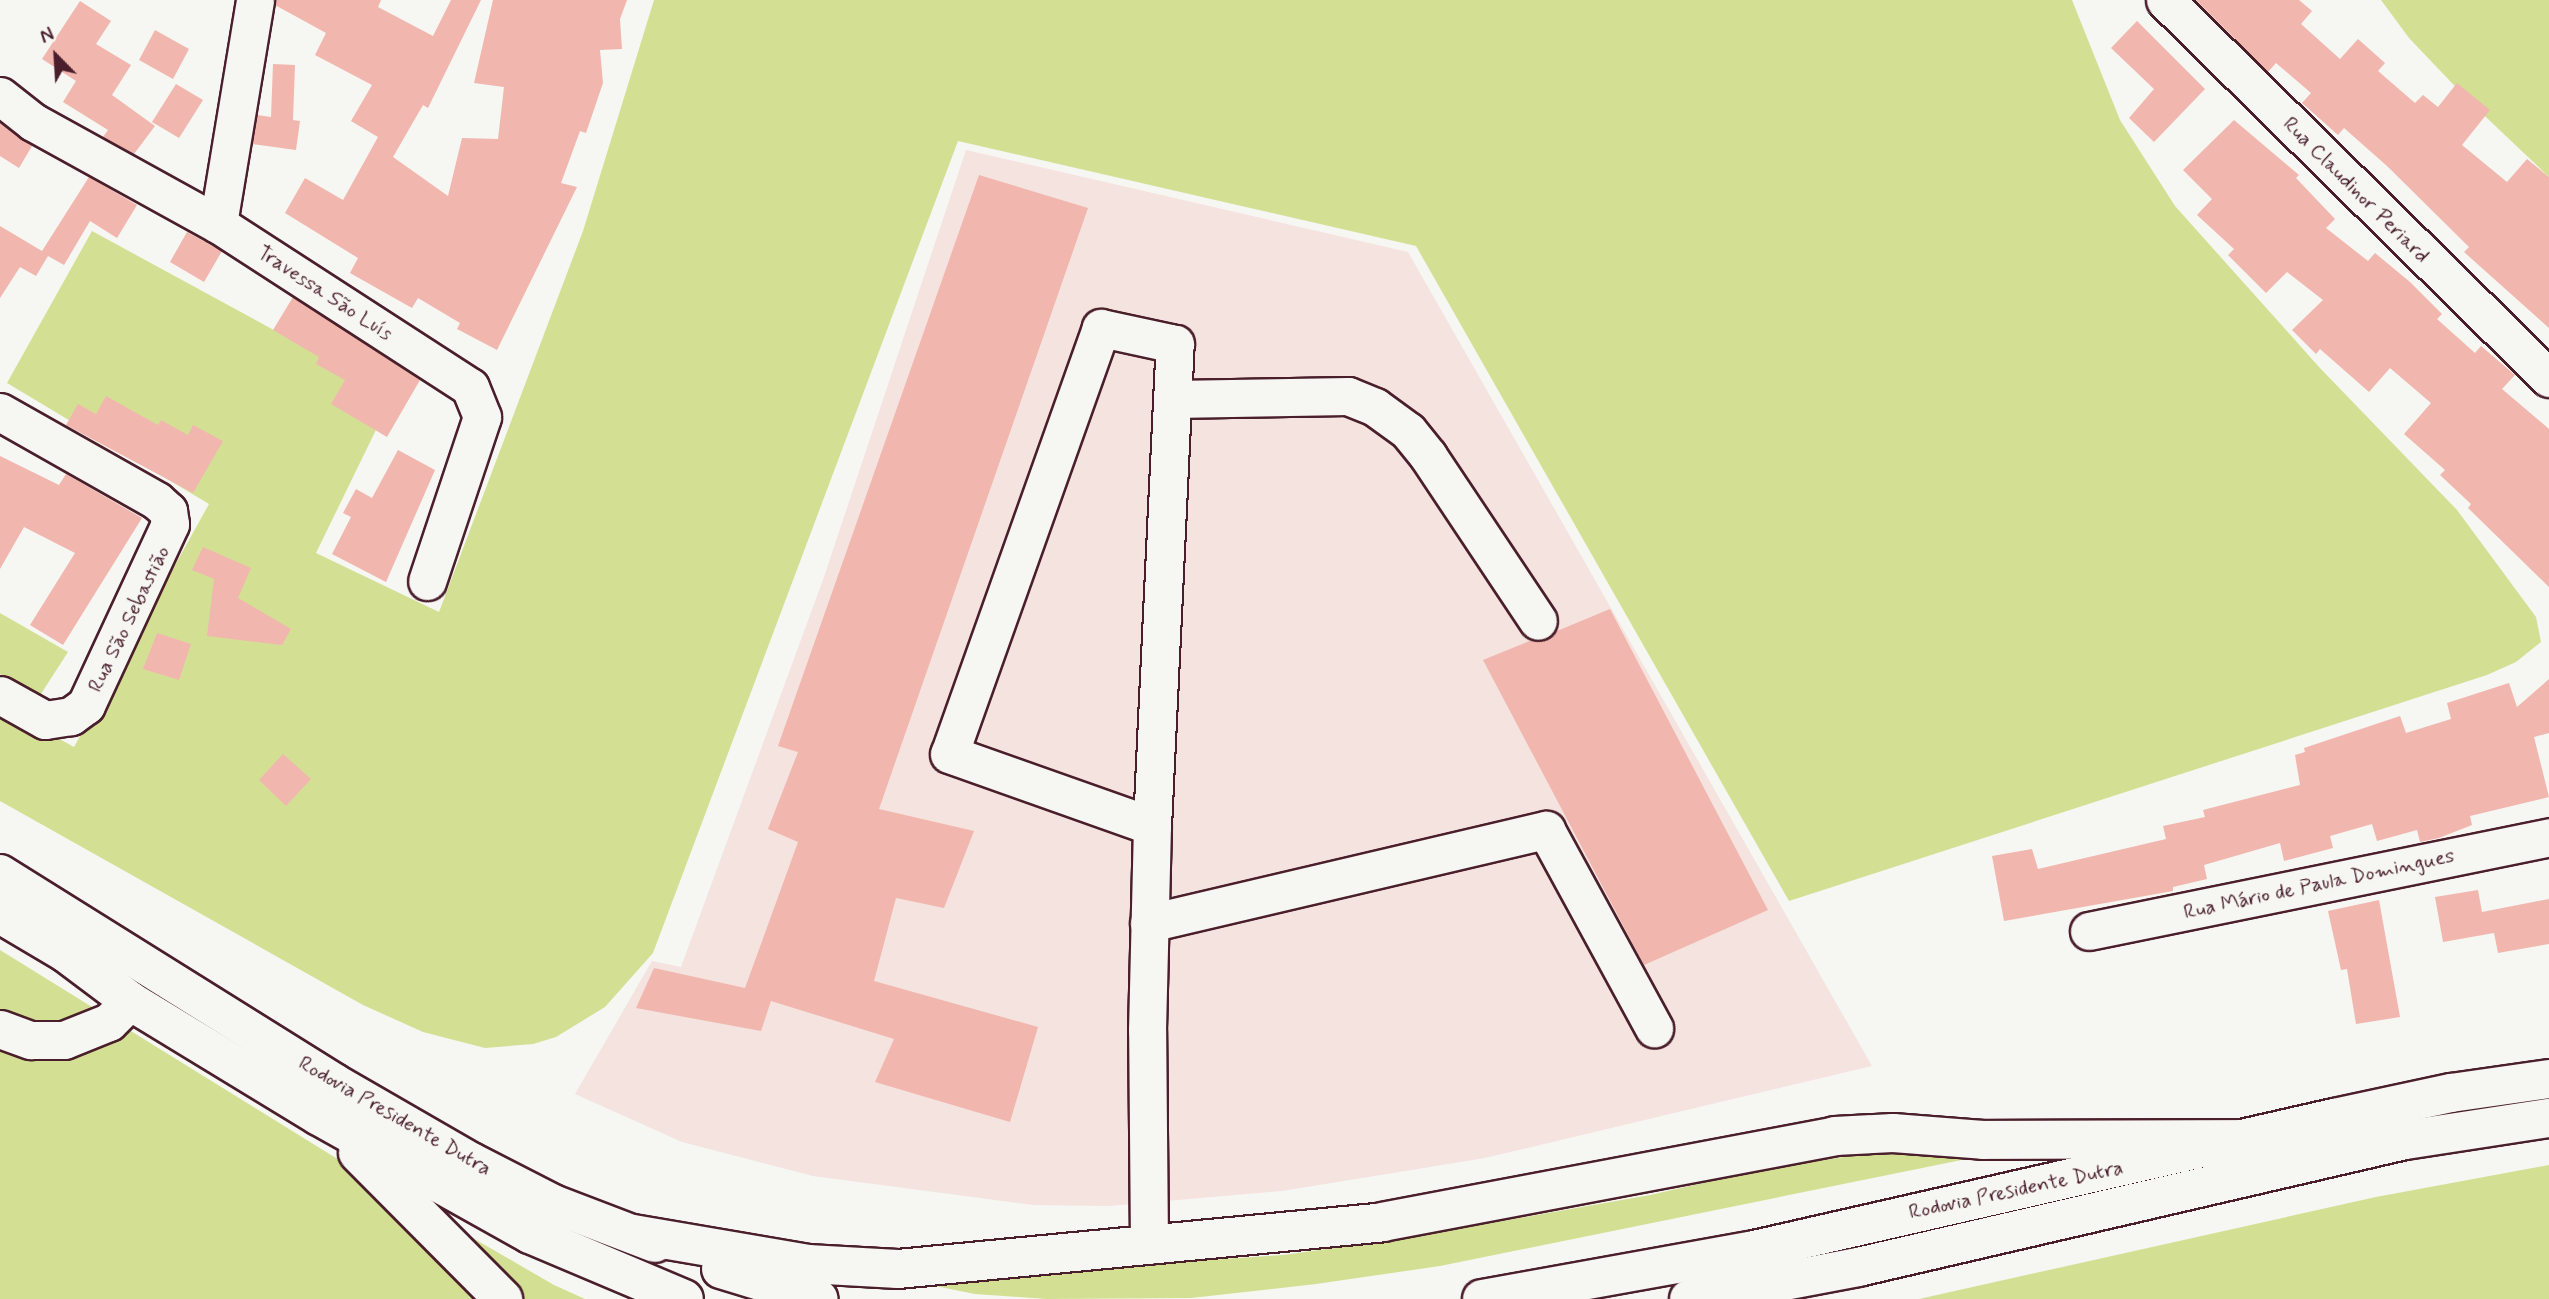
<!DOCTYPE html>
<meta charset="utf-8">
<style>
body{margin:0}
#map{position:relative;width:2549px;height:1299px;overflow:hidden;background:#f6f6f2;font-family:Mynerve,sans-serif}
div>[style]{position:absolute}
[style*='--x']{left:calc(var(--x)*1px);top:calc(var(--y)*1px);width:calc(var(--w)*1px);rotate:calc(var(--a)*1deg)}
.built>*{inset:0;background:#f4e3de}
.green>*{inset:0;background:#d3e093}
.building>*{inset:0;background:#f1b6ae}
.roads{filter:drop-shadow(2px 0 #4a1f2b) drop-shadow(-2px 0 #4a1f2b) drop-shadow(0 2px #4a1f2b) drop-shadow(0 -2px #4a1f2b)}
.minor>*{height:37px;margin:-18.5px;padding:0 18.5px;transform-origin:18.5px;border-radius:18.5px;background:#f6f6f2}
.highway>*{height:38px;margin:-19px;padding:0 19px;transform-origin:19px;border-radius:19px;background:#f6f6f2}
span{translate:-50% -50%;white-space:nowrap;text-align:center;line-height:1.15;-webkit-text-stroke:6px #f6f6f2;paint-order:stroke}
.street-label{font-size:21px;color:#4a1f2b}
.north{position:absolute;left:21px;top:21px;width:70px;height:70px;-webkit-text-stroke:5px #f6f6f2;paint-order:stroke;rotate:336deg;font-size:19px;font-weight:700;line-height:28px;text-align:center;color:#4a1f2b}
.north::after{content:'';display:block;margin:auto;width:24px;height:32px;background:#4a1f2b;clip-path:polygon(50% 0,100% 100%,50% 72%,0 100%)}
</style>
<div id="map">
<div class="built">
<div style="clip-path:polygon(966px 150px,1408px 252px,1872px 1066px,1485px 1158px,1282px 1191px,1109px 1206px,1033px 1205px,813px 1176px,682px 1142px,575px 1094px,652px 961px,681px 967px,824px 577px)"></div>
</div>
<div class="green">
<div style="clip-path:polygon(654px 0,2072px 0,2120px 120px,2175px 206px,2319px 367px,2457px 510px,2536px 617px,2541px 642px,2516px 662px,2487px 675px,1789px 901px,1416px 246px,958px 141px,653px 953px,605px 1007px,556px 1037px,533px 1044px,485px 1048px,423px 1032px,363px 1005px,0 801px,0 706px,74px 747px,209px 504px,7px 383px,92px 231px,393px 395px,316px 553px,439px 612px,583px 231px)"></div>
<div style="clip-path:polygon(2381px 0,2549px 0,2549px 177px,2469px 101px,2409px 38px)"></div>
<div style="clip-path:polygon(0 613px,68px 652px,39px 697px,0 674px)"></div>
<div style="clip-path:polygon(0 950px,352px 1168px,487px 1299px,0 1299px)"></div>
<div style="clip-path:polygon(2001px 1152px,1440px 1266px,1316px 1284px,1191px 1298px,1047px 1299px,975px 1294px,905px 1280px,1283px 1255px,1406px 1238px,1650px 1195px,1764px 1169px,1870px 1153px)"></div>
<div style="clip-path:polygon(2549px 1165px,2549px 1299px,1919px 1299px,2376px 1197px)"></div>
<div style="clip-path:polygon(459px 1230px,554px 1285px,585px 1299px,520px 1299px)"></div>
</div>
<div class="building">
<div style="clip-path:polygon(275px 0,381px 0,378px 7px,433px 36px,451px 0,481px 0,428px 108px,423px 105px,393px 157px,448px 196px,462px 138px,498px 139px,504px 87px,474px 83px,493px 0,627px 0,620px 19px,622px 49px,600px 50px,603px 83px,586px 133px,580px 131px,561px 183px,577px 187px,497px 350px,457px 329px,460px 323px,418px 298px,412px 308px,350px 273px,358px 258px,285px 213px,305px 178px,343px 200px,378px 137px,351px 121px,372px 85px,315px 55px,326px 33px,275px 5px)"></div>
<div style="clip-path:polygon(2196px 0,2299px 0,2312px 11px,2301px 24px,2340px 59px,2358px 39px,2385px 63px,2378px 71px,2415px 103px,2423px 95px,2438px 107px,2457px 83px,2490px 110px,2462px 145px,2507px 182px,2527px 159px,2549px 177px,2549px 328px,2464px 252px,2469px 247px,2387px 166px,2344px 128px,2338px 135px,2302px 103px,2311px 93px,2276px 63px,2268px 72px)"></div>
<div style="clip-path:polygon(80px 1px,111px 21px,96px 44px,131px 65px,112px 95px,155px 126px,134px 154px,103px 137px,108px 130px,63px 102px,76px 81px,42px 59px)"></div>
<div style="clip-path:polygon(2137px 21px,2205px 89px,2154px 142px,2129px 118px,2154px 89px,2111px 48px)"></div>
<div style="clip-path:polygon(155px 30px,189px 49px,173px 79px,139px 60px)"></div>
<div style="clip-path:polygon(273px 64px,295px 65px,293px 120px,300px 121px,296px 150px,252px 144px,257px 115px,271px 117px)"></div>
<div style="clip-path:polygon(176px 84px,203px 100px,179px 138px,152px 122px)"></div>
<div style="clip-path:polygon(2234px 120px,2299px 175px,2296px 178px,2335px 219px,2326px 228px,2368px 261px,2375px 253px,2410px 282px,2442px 314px,2437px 319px,2475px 353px,2481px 346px,2515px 375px,2502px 389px,2549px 429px,2549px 587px,2468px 508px,2471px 504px,2440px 475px,2445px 470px,2404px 434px,2431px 403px,2390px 368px,2369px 392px,2320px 349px,2316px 354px,2292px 330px,2323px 300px,2287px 272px,2266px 293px,2228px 255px,2234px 249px,2197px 215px,2212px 199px,2183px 170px)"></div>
<div style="clip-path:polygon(0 123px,32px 146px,19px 168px,0 156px)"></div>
<div style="clip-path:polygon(979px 175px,1088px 208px,879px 809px,974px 831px,944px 908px,896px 898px,874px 981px,1038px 1027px,1010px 1122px,875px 1082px,894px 1039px,771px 1001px,761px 1031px,636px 1008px,654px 968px,745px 988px,798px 842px,768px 829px,798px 752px,778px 746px)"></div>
<div style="clip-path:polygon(89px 177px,137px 205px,117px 238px,90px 221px,64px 265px,48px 256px,36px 276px,20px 267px,0 298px,0 226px,42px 251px)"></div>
<div style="clip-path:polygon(187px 232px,222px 251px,204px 282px,170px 262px)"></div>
<div style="clip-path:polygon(293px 297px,420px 380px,387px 437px,331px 404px,345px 380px,316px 364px,319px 357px,273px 330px)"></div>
<div style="clip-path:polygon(106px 396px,158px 425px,161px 420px,188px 435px,193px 425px,223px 441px,193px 493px,66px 425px,78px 404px,96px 414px)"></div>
<div style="clip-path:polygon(398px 450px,435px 470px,386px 582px,332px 554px,351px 517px,343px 513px,356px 489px,372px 498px)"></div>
<div style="clip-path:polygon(0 456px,59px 485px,66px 474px,142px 518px,63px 645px,30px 625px,75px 553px,24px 527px,0 569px)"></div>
<div style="clip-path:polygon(203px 547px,251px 568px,238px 598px,291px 629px,282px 645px,207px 636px,214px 579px,192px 570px)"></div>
<div style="clip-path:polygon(1610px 609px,1768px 910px,1644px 965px,1483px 660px,1532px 640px,1549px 639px,1557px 631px)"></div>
<div style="clip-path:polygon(157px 633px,191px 644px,179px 680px,143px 669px)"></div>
<div style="clip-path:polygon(2549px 679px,2549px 733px,2534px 737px,2549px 797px,2470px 816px,2472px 825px,2439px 838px,2420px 842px,2417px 830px,2377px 841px,2372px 824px,2330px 836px,2333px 848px,2284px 861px,2280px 843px,2204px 865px,2207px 879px,2173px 887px,2173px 891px,2004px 921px,1992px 856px,2032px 849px,2038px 869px,2166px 839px,2163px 826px,2205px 817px,2203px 810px,2300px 785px,2295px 755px,2305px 752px,2304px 748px,2400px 716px,2406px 733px,2451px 719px,2447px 703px,2509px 683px,2517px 707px)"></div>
<div style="clip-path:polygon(283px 754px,311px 779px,286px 806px,259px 780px)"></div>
<div style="clip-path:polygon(2478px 890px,2482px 912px,2549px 899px,2549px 944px,2498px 953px,2494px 933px,2443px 942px,2435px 897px)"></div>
<div style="clip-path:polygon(2379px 900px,2400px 1017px,2356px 1024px,2347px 969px,2341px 970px,2328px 911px)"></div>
</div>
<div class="roads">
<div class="minor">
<div style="--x:2165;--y:0;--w:539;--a:44.55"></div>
<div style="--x:0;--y:96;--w:42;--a:38.2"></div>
<div style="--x:33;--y:122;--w:211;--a:28.9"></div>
<div style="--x:218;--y:224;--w:300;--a:32.9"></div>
<div style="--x:470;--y:387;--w:32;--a:68"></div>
<div style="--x:482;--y:417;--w:173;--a:108.5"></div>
<div style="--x:218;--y:224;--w:227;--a:-80.6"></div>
<div style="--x:1173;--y:399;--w:175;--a:-1"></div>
<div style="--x:1348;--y:396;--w:29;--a:22"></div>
<div style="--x:1375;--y:407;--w:41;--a:36"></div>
<div style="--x:1408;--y:431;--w:32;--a:51"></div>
<div style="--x:1428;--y:456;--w:198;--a:56.3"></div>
<div style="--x:0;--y:412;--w:180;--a:29.5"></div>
<div style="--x:157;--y:501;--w:15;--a:42"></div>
<div style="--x:168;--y:511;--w:13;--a:81"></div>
<div style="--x:170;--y:524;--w:200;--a:114.9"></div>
<div style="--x:86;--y:705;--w:19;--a:144"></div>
<div style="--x:71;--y:716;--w:26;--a:171"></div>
<div style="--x:45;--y:720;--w:51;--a:-150.9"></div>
<div style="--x:1149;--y:923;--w:408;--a:-13.2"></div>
<div style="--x:1546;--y:830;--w:226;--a:61.4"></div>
<div style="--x:2089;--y:931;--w:470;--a:-11.5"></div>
<div style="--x:0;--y:1029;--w:33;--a:20"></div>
<div style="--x:31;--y:1040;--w:33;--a:0"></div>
<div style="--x:64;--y:1040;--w:48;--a:-21.8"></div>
<div style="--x:109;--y:1022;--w:30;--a:-45"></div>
<div style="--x:1149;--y:1245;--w:215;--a:-90.5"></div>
<div style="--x:1147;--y:1030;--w:204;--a:-88.6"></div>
<div style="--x:1152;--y:826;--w:483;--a:-87.3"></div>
<div style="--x:1175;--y:344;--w:76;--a:-167.8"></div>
<div style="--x:1101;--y:328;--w:452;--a:109.6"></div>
<div style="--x:949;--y:754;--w:215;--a:19.5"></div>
</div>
<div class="highway">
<div style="--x:0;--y:874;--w:394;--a:32"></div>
<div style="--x:334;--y:1083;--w:158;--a:30"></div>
<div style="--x:471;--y:1162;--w:92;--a:27.1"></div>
<div style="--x:553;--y:1204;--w:109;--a:20.9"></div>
<div style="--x:0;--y:914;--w:77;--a:30.6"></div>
<div style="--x:66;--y:953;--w:80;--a:36.9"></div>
<div style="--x:130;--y:1001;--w:221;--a:31.3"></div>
<div style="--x:319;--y:1116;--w:242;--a:29.2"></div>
<div style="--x:530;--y:1234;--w:167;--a:22.9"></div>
<div style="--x:358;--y:1153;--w:206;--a:45.2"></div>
<div style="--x:633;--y:1234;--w:178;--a:9.7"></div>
<div style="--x:808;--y:1264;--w:90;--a:3.2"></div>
<div style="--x:898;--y:1269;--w:486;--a:-5.5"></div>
<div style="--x:1382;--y:1222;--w:461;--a:-10.7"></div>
<div style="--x:1835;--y:1136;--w:58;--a:-3"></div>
<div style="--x:1893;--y:1133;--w:90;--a:4.4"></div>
<div style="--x:1983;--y:1140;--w:262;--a:-0.2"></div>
<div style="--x:721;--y:1269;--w:102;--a:17"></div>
<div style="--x:1482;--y:1299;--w:272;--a:-10.2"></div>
<div style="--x:1750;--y:1251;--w:599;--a:-12.83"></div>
<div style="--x:2334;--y:1118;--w:120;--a:-12.1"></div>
<div style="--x:2451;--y:1093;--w:99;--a:-8.1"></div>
<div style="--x:1689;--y:1299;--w:172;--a:-10.7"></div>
<div style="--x:1858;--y:1267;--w:562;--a:-13.07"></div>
<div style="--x:2405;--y:1140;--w:146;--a:-8.7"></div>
</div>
</div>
<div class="street-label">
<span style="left:2356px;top:190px;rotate:45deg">Rua Claudinor Periard</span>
<span style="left:325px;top:293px;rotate:33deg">Travessa São Luís</span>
<span style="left:129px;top:619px;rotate:-64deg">Rua São Sebastião</span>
<span style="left:2319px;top:884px;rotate:-12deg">Rua Mário de Paula Domingues</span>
<span style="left:395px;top:1116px;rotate:30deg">Rodovia Presidente Dutra</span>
<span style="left:2016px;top:1190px;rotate:-12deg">Rodovia Presidente Dutra</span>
</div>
<div class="north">N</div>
</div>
